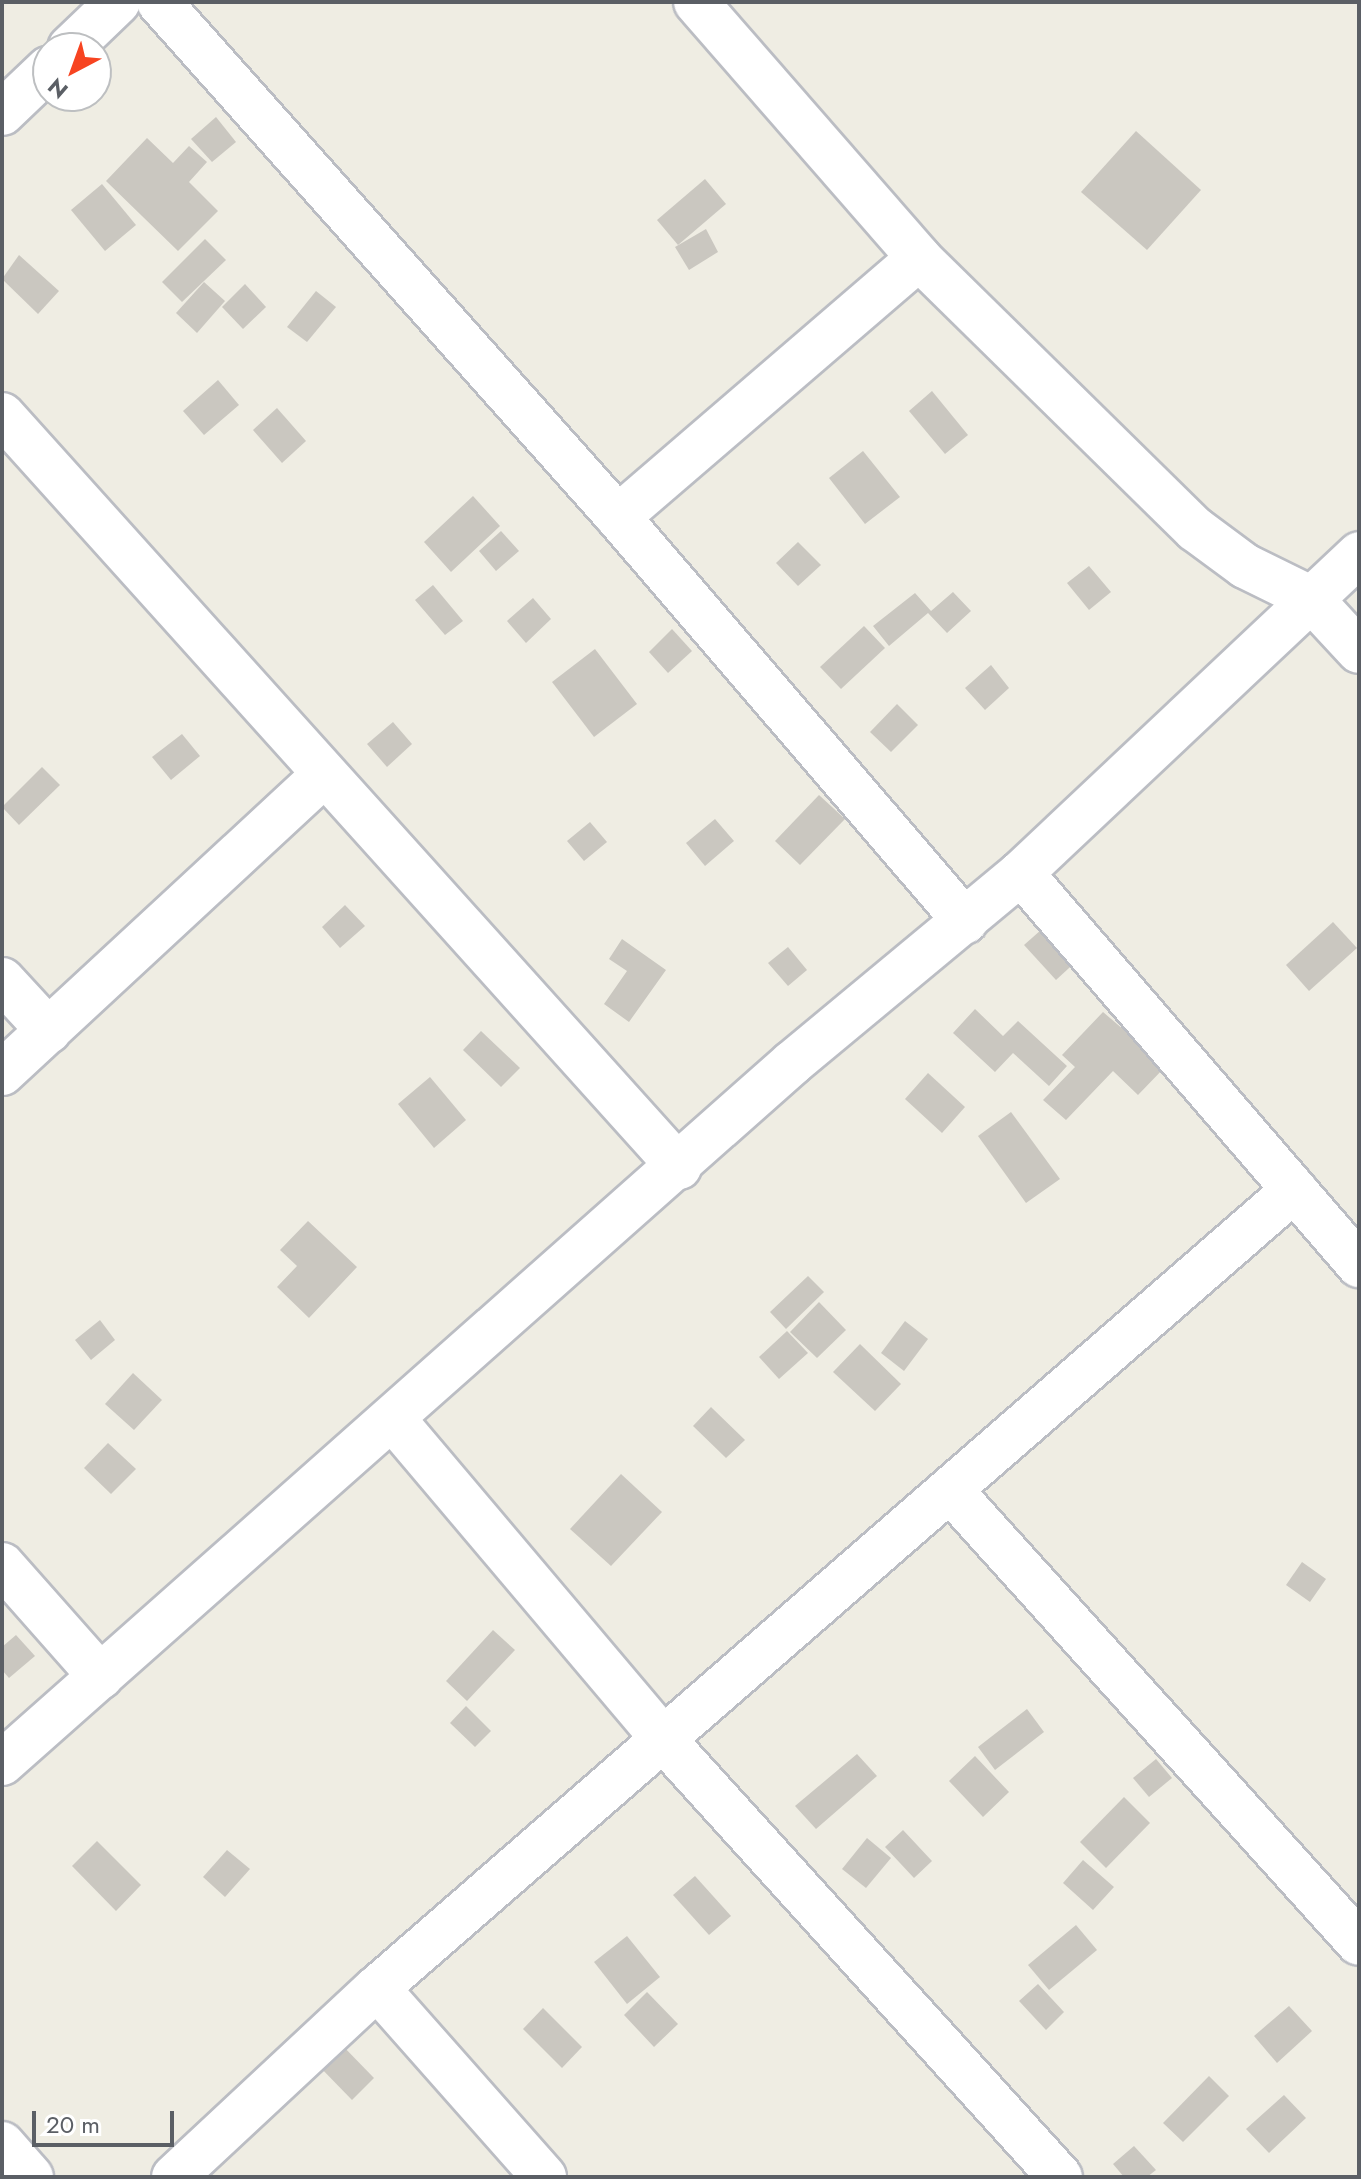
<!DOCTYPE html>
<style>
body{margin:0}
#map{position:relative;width:1361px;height:2179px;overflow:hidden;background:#efede3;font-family:Jost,sans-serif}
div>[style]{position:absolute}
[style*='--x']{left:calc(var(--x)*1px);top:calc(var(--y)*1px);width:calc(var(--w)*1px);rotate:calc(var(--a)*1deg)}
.building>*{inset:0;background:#cac7c0}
.roads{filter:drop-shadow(2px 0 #bbbdc3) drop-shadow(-2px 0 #bbbdc3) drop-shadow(0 2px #bbbdc3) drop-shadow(0 -2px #bbbdc3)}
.street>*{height:44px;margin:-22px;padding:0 22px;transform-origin:22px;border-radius:22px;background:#fff}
span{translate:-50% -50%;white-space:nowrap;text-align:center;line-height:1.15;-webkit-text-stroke:8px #fff;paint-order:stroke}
.frame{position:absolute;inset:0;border:4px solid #5b5f65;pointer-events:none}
.north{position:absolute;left:32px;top:32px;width:80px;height:80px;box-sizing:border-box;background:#fff;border:2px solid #bdbfc1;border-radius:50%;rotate:221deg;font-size:22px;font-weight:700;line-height:32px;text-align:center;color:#5b5f65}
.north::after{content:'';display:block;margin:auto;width:28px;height:36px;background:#f74421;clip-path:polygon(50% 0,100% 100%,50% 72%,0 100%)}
.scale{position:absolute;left:32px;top:2111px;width:142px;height:36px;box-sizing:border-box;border:4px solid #5b5f65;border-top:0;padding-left:10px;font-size:24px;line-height:28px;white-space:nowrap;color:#5b5f65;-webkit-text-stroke:6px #fff;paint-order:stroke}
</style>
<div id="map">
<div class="building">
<div style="clip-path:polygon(216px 117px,236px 142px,212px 162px,191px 139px)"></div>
<div style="clip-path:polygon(1136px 131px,1201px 190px,1147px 250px,1081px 192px)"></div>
<div style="clip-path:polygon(147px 138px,173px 163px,189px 146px,207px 162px,189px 182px,218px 211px,178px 251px,106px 181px)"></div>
<div style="clip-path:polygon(705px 179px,726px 204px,678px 245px,657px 220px)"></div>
<div style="clip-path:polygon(102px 184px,136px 225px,105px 251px,71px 210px)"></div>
<div style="clip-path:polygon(706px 229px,718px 252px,689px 270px,675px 247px)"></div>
<div style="clip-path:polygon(205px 239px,226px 260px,182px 302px,162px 282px)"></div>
<div style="clip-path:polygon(19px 255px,59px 291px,38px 314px,2px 279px)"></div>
<div style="clip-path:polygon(204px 282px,225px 301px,197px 333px,176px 313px)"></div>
<div style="clip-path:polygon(245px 284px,266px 307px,243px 329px,222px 307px)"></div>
<div style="clip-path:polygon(316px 291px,336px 307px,307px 342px,287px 327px)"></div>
<div style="clip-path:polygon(218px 380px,239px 405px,204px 435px,183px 411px)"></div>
<div style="clip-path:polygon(932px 391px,968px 435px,945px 454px,909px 411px)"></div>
<div style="clip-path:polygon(277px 408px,306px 441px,282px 463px,253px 430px)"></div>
<div style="clip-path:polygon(863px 451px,900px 497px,865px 524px,829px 478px)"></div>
<div style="clip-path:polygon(473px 496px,500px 526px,451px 572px,424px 542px)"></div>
<div style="clip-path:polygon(501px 531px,519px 551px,496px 571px,479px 551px)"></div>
<div style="clip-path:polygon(798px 542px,821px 565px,798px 586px,776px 563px)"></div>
<div style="clip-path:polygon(1089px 566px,1111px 592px,1089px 610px,1067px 583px)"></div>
<div style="clip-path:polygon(433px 585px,463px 621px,445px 635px,415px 600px)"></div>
<div style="clip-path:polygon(953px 592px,971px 611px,947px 633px,928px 613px,889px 646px,873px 626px,915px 593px,931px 611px)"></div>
<div style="clip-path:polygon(533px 598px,551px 619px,526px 643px,507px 621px)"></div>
<div style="clip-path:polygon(864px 626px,885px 648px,841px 689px,820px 667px)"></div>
<div style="clip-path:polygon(672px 629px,692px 651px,668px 673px,649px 652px)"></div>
<div style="clip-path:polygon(595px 649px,637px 704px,594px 737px,552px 682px)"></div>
<div style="clip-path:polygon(991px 665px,1009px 688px,985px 710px,965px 688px)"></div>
<div style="clip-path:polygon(897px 704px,918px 725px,891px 752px,870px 732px)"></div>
<div style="clip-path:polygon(393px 722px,412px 744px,387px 767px,367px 744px)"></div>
<div style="clip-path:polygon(182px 734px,200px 756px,171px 780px,152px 757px)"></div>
<div style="clip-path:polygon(42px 767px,60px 785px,19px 825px,2px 807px)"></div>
<div style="clip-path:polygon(819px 795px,845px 819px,800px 865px,775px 841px)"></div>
<div style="clip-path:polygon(715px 819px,734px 841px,705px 866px,686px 843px)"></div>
<div style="clip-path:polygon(590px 822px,607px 842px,584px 861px,567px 841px)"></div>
<div style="clip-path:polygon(345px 905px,365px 926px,340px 948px,322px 927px)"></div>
<div style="clip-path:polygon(1050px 922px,1081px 957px,1056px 980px,1024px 945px)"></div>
<div style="clip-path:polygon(1333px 922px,1357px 948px,1309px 991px,1286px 965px)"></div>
<div style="clip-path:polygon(622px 939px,666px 970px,629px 1022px,604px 1004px,627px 971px,609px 959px)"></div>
<div style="clip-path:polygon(788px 947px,807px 970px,788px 986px,768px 963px)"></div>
<div style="clip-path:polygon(975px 1009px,1003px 1036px,1018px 1021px,1067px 1066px,1049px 1086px,1013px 1053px,995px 1072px,953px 1033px)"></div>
<div style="clip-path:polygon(1103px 1012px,1166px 1066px,1138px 1095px,1113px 1071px,1066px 1120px,1043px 1100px,1075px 1067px,1062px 1055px)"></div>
<div style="clip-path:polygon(481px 1031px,520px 1068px,501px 1087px,463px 1050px)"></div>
<div style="clip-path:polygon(928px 1073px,965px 1107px,942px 1133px,905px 1099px)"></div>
<div style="clip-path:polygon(430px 1077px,466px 1120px,434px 1148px,398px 1104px)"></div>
<div style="clip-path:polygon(1011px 1112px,1060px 1179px,1026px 1203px,978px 1136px)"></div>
<div style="clip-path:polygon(308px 1221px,357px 1267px,309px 1318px,277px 1287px,297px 1266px,280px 1250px)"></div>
<div style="clip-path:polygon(808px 1276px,824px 1292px,786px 1329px,770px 1312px)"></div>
<div style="clip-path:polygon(819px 1302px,846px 1330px,817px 1358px,790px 1332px)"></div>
<div style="clip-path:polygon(100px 1320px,115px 1340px,91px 1360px,75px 1340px)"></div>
<div style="clip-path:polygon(905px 1321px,928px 1339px,904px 1371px,881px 1353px)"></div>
<div style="clip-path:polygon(787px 1331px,808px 1353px,779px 1379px,759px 1357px)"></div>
<div style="clip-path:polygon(860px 1344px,901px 1384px,875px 1411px,833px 1372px)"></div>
<div style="clip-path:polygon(133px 1373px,162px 1400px,134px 1430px,105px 1404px)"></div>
<div style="clip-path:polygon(711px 1407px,745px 1440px,726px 1458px,693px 1426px)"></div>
<div style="clip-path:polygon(108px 1443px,136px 1469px,111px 1494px,84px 1468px)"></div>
<div style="clip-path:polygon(621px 1474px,662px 1512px,611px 1566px,570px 1529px)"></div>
<div style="clip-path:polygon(1302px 1562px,1326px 1579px,1310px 1602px,1286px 1585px)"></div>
<div style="clip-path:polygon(493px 1630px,515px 1650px,467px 1701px,446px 1681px)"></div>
<div style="clip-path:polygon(16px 1635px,35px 1656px,9px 1678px,2px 1670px,2px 1647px)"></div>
<div style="clip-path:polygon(466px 1706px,491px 1731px,475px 1747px,450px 1723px)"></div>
<div style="clip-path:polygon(1027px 1709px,1044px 1732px,995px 1770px,978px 1747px)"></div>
<div style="clip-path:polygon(857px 1754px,877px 1776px,816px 1829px,795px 1806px)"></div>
<div style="clip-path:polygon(975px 1756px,1009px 1792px,983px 1817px,949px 1781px)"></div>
<div style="clip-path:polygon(1156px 1759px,1172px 1778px,1149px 1797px,1133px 1778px)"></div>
<div style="clip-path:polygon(1124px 1797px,1150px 1823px,1106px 1868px,1080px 1842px)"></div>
<div style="clip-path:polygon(903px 1830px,932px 1861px,914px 1878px,885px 1847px)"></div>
<div style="clip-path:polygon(867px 1838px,891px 1858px,866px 1888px,842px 1869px)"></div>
<div style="clip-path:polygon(97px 1841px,141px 1885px,116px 1911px,72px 1866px)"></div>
<div style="clip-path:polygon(227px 1850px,250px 1869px,225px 1897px,203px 1877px)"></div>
<div style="clip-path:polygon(1083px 1860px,1114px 1887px,1093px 1910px,1063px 1883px)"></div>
<div style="clip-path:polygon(695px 1876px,731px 1916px,709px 1935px,673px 1895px)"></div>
<div style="clip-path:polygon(1076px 1925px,1097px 1950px,1049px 1990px,1028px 1965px)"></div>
<div style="clip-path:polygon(627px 1936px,660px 1977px,627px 2004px,594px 1962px)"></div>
<div style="clip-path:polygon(1038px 1984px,1064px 2012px,1046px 2030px,1019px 2001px)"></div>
<div style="clip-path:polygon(647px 1992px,678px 2024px,654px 2047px,624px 2015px)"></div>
<div style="clip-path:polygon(1289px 2006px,1312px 2031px,1277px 2063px,1254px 2036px)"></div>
<div style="clip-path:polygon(543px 2008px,582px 2047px,562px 2068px,523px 2029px)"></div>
<div style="clip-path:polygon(339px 2042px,374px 2078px,352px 2100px,316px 2063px)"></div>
<div style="clip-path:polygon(1209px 2076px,1229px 2096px,1183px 2142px,1163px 2123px)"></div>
<div style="clip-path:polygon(1284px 2095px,1306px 2118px,1269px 2153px,1246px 2129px)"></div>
<div style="clip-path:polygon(1134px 2146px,1156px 2170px,1147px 2177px,1124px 2177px,1113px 2164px)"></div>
</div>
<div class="roads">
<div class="street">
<div style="--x:159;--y:2;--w:690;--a:48.29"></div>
<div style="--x:618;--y:517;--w:533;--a:49.34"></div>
<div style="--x:696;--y:2;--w:340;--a:48.9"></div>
<div style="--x:919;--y:258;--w:387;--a:44.5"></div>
<div style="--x:1195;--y:529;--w:62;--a:36.5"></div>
<div style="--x:1245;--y:566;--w:72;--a:26.2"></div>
<div style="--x:1310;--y:598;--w:72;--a:47.2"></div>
<div style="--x:70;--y:48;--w:66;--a:-43.8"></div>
<div style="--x:2;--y:113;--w:64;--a:-43.7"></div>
<div style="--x:2;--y:415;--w:1012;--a:48"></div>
<div style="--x:618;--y:517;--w:397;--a:-40.7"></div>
<div style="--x:1021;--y:873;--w:518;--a:49.23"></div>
<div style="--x:2;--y:980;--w:69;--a:47.3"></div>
<div style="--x:2;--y:1073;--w:439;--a:-42.8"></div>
<div style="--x:393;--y:1419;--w:419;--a:49.8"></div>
<div style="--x:663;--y:1739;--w:591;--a:47.81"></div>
<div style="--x:950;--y:1490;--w:610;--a:47.92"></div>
<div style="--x:2;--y:1565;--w:149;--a:48.5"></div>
<div style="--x:2;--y:1763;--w:1056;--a:-41.54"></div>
<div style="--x:792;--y:1063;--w:298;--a:-39.7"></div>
<div style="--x:1021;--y:873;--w:465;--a:-43.3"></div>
<div style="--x:377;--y:1988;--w:252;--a:48.5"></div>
<div style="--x:2;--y:2144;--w:44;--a:48.7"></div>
<div style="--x:174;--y:2177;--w:277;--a:-43"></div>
<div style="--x:377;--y:1988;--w:1216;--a:-41.03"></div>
</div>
</div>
<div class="frame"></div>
<div class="north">N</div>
<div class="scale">20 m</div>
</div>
